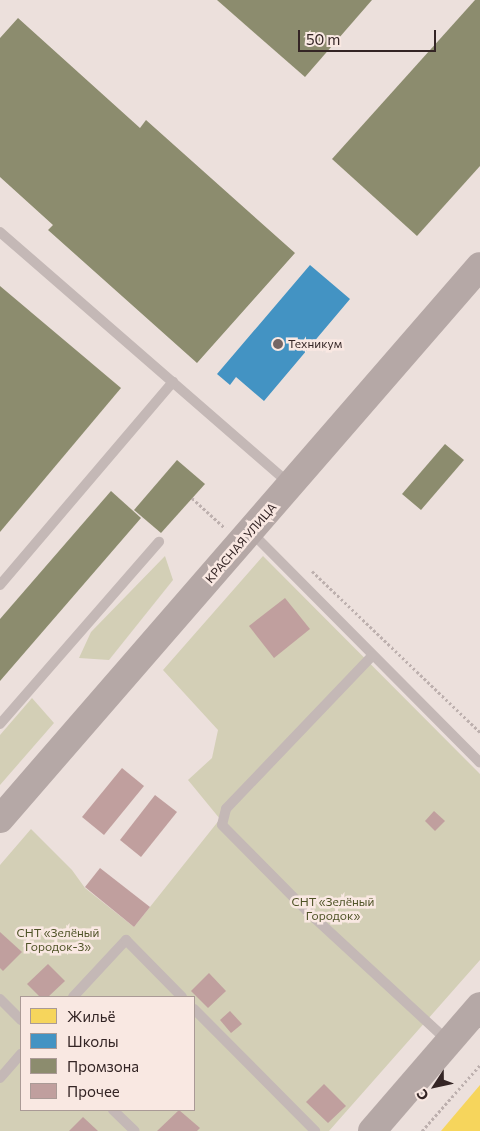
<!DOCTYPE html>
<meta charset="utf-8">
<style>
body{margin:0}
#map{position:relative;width:480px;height:1131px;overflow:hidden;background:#ece0dc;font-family:Commissioner,sans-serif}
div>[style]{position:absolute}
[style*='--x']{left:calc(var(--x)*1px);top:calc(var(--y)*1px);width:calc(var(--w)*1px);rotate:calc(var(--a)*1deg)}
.green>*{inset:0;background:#d3cfb6}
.homes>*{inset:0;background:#f6d55c}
.schools>*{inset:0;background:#4393c3}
.industry>*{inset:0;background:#8c8c6e}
.building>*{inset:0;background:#c09f9e}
.path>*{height:3px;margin-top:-1.5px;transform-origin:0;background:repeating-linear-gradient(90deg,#bdb0ae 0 2.5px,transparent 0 5px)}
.lane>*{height:10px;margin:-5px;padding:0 5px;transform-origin:5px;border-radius:5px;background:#c4b8b6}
.secondary>*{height:28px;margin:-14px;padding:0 14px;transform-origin:14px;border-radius:14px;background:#b5a8a6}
.dots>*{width:14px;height:14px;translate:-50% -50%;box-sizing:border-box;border:2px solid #f9e8e2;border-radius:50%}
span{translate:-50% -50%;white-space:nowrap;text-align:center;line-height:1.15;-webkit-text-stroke:5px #f9e8e2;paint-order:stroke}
.poi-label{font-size:12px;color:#342525}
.left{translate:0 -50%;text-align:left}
.street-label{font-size:12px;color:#342525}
.park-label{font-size:12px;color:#4f5327}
.legend{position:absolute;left:20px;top:996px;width:175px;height:115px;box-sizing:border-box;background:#f9e8e2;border:1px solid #aa9a96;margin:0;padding:6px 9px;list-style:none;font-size:15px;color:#342525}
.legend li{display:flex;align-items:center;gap:10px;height:25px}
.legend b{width:25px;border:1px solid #aa9a96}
.north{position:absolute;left:410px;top:1061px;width:50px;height:50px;-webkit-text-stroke:4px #f9e8e2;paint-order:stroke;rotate:235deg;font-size:14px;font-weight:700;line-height:20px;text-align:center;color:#342525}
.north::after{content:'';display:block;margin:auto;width:18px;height:22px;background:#342525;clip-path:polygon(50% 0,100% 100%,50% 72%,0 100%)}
.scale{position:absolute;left:298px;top:30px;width:138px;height:22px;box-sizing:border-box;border:2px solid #342525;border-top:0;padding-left:6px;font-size:15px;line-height:18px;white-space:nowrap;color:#342525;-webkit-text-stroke:4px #f9e8e2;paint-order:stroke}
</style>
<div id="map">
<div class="green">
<div style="clip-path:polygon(165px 556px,173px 580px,109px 660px,79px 658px,91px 632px)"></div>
<div style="clip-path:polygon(evenodd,263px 556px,480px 774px,480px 960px,329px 1131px,0 1131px,0 865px,31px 829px,72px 870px,85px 888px,134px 927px,220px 819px,188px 780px,212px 758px,218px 730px,163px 670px,263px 556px,21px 997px,194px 997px,194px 1110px,21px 1110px,21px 997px)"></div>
<div style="clip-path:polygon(32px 698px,54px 723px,0 785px,0 735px)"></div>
</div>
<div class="homes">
<div style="clip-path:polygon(480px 1085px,480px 1131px,441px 1131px)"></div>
</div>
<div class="schools">
<div style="clip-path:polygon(310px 265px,350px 299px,264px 401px,236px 377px,230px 385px,217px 374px)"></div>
</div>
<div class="industry">
<div style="clip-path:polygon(217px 0,372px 0,305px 77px)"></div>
<div style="clip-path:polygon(475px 0,480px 0,480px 166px,417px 236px,332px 159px)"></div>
<div style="clip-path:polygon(18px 18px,140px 128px,146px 120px,295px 253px,197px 363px,48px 230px,53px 225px,0 177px,0 38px)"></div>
<div style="clip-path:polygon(0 286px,121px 388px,0 532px)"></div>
<div style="clip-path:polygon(445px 444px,464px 460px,421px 510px,402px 494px)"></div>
<div style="clip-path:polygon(177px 460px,205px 484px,161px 533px,134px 510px)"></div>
<div style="clip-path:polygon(111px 491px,141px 518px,0 681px,0 619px)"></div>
</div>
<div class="building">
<div style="clip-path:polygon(285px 598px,310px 629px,274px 658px,249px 626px)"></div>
<div style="clip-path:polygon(122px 768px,144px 786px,104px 835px,82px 817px)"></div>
<div style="clip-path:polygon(155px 795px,177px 812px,141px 857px,120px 840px)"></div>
<div style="clip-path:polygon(434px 811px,445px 821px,435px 831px,425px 821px)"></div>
<div style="clip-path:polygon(100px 868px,150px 907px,134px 927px,85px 887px)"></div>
<div style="clip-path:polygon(0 932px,22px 952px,3px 971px,0 968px)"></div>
<div style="clip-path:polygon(48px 964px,65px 981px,48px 997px,40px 997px,27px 984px)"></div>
<div style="clip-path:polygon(209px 973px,226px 991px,208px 1008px,191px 991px)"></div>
<div style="clip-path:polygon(230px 1011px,242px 1024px,231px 1033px,220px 1020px)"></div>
<div style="clip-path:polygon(324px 1084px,346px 1106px,328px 1123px,306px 1102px)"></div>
<div style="clip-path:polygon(179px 1110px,200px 1128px,197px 1131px,157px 1131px)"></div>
<div style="clip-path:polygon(83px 1117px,98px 1131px,69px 1131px)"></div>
</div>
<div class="path">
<div style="--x:192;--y:498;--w:45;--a:42.3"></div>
<div style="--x:312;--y:571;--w:233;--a:43.8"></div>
<div style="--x:422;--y:1131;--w:88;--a:-48.7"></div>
</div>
<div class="lane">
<div style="--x:0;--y:232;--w:384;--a:41"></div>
<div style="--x:251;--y:532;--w:325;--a:45.2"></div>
<div style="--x:0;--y:585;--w:267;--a:-49.6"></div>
<div style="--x:372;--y:656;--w:211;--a:133.7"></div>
<div style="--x:226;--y:809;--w:16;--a:104"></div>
<div style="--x:222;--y:825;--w:121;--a:45.3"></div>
<div style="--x:307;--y:911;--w:192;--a:42.7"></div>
<div style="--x:0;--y:724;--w:242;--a:-48.9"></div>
<div style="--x:73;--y:997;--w:78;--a:-47.1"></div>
<div style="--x:126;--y:940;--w:80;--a:45.5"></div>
<div style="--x:0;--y:999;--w:30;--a:45"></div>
<div style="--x:194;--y:1009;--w:172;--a:45.2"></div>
<div style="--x:0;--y:1078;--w:32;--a:-49"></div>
<div style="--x:113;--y:1110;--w:30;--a:44"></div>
</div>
<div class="secondary">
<div style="--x:0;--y:819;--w:732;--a:-49.04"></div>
<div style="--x:372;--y:1131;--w:165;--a:-49.2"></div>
</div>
<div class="dots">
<div style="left:278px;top:344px;background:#746665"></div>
</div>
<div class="poi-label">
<span class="left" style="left:288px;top:344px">Техникум</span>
</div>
<div class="street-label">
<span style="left:241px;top:543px;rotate:-49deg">КРАСНАЯ УЛИЦА</span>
</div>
<div class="park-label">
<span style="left:333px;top:909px">СНТ «Зелёный<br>Городок»</span>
<span style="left:58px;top:940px">СНТ «Зелёный<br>Городок-3»</span>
</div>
<ul class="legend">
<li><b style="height:14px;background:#f6d55c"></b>Жильё</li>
<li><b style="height:14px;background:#4393c3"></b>Школы</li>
<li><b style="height:14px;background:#8c8c6e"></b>Промзона</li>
<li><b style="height:14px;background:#c09f9e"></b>Прочее</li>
</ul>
<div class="north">С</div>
<div class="scale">50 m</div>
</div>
